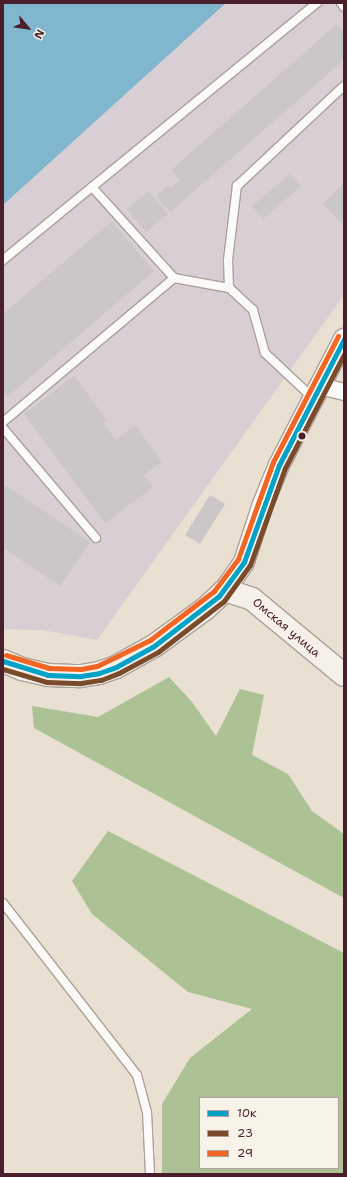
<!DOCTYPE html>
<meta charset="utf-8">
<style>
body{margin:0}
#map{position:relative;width:347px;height:1177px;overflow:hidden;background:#e9e0d2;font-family:"Shantell Sans",sans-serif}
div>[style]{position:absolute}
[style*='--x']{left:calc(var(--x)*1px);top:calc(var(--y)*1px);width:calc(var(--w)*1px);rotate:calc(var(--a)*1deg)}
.industrial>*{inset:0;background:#d8ced4}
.forest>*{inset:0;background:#acc295}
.water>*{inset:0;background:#81b6cf}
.building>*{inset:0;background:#cbc6c8}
.roads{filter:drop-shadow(1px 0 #aca19a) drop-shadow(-1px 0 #aca19a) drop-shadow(0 1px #aca19a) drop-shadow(0 -1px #aca19a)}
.service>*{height:8px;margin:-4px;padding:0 4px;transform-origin:4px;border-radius:4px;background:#fcfaf8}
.minor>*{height:16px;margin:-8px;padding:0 8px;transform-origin:8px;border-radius:8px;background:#fcfaf8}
.tertiary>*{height:20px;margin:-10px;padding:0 10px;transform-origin:10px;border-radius:10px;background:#fcfaf8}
.secondary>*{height:22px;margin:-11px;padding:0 11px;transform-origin:11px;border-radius:11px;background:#f5f0ea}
.bus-1>*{height:5px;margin:-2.5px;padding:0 2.5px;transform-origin:2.5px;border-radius:2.5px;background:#04a2c6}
.bus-2>*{height:5px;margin:-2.5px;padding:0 2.5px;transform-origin:2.5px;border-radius:2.5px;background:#7a4b2a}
.bus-3>*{height:5px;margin:-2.5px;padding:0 2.5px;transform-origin:2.5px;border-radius:2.5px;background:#f26522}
.dots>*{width:11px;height:11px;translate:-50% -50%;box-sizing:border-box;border:2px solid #f7f3e8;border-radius:50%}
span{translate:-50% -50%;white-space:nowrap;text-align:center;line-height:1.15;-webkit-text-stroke:4px #f7f3e8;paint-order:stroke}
.street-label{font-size:12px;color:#4a1f2b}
.frame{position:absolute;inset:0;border:4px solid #4a1f2b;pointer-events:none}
.legend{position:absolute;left:199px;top:1097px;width:140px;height:72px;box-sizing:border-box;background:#f7f3e8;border:1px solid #b29e9c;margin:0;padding:5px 7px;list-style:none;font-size:12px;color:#4a1f2b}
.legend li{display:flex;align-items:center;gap:8px;height:20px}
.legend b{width:20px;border:1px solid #b29e9c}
.north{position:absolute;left:8px;top:8px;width:40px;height:40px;-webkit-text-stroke:3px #f7f3e8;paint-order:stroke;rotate:119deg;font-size:11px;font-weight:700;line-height:16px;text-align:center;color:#4a1f2b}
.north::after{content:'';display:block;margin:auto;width:14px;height:18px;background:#4a1f2b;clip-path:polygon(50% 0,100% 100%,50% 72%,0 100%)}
</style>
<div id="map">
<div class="industrial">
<div style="clip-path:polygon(226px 3px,344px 3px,344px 295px,97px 640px,42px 630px,3px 629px,3px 205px)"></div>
</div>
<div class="forest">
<div style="clip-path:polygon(169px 677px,192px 702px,216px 736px,240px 689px,264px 695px,252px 755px,288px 774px,312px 811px,344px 834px,344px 898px,34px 728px,32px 706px,98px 717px)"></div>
<div style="clip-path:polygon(evenodd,108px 831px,344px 953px,344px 1174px,162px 1174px,162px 1104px,190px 1058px,252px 1009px,188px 992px,92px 914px,72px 881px,108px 831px,200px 1098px,338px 1098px,338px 1168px,200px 1168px,200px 1098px)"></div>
</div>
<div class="water">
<div style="clip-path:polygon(3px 3px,226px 3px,3px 205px)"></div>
</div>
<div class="building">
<div style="clip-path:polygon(337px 24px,344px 32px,344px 60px,170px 212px,156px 196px,168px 185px,171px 188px,180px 180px,171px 170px)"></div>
<div style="clip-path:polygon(290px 174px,301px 186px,263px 219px,252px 206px)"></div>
<div style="clip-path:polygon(344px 183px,344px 226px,323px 204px)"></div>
<div style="clip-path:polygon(149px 191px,168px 214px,146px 232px,127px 209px)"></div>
<div style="clip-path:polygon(112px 221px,154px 271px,7px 397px,3px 392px,3px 314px)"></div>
<div style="clip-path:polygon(74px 376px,107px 420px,103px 423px,116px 440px,135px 425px,162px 462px,144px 475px,153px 487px,105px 523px,24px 414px)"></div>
<div style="clip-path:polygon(3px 484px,90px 542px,60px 586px,3px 548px)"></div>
<div style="clip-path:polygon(210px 495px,225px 504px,200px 544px,185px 535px)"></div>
</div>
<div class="roads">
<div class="service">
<div style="--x:341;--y:3;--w:5;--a:53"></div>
<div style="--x:3;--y:260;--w:115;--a:-39.4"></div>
<div style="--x:229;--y:288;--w:28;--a:-92"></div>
<div style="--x:228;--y:260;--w:75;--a:-83.1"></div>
<div style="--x:237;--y:186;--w:146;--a:-43.1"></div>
<div style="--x:313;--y:398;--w:66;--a:-136.8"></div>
<div style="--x:265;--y:353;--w:45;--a:-105.6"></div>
<div style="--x:253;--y:310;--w:33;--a:-137"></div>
<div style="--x:229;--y:288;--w:56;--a:-169.7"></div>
<div style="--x:174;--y:278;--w:122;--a:-132"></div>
<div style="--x:92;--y:187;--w:291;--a:-39.3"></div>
<div style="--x:3;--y:422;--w:224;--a:-40.1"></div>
<div style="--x:3;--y:428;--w:144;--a:49.8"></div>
<div style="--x:3;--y:903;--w:218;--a:52.1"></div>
<div style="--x:137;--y:1075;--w:38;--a:75"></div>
<div style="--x:147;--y:1112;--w:62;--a:87.2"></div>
</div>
<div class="minor">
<div style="--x:319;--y:386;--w:26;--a:13"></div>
</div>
<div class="tertiary">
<div style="--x:224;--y:591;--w:35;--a:-55"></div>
<div style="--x:244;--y:562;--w:61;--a:-71.9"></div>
<div style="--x:263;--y:504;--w:42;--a:-67.7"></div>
<div style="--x:279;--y:465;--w:142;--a:-62.7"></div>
</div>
<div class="secondary">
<div style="--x:3;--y:661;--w:21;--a:23"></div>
<div style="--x:22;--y:669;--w:27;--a:13"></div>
<div style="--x:48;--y:675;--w:33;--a:2"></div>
<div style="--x:81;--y:676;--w:18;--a:-9"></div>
<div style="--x:99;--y:673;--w:18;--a:-19"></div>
<div style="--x:116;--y:667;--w:43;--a:-28.9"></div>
<div style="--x:154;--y:646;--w:63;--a:-36"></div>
<div style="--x:205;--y:609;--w:26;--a:-43"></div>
<div style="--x:224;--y:591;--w:4;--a:0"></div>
<div style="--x:228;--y:591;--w:25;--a:18"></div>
<div style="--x:252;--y:599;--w:119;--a:39.6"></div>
</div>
</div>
<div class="bus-1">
<div style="--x:3;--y:661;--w:47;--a:17.3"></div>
<div style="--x:48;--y:675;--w:33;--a:2"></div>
<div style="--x:81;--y:676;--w:18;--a:-9"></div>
<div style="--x:99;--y:673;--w:18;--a:-19"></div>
<div style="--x:116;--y:667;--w:43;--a:-28.9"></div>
<div style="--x:154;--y:646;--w:82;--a:-37.6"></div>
<div style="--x:219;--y:596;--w:42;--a:-53.7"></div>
<div style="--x:244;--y:562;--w:103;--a:-70.2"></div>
<div style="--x:279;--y:465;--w:142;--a:-62.7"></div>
</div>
<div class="bus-2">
<div style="--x:3;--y:669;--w:46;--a:16.5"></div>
<div style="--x:47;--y:682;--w:34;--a:2"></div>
<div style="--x:81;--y:683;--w:20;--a:-9"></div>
<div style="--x:101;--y:680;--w:19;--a:-21"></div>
<div style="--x:119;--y:673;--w:44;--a:-28.3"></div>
<div style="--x:158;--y:652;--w:83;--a:-37.7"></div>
<div style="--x:224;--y:601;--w:44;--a:-54.2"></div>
<div style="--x:250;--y:565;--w:103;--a:-70.2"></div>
<div style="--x:285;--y:468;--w:128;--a:-62.6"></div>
</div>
<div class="bus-3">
<div style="--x:6;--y:655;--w:45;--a:16.8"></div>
<div style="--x:49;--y:668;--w:32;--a:2"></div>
<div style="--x:81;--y:669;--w:16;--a:-11"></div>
<div style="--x:97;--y:666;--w:59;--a:-26.1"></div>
<div style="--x:150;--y:640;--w:81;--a:-37.4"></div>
<div style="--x:214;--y:591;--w:40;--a:-53"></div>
<div style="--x:238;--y:559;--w:103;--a:-70.2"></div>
<div style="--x:273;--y:462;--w:142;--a:-62.7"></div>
</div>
<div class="dots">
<div style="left:302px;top:436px;background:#4a1f2b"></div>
</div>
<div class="street-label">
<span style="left:286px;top:628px;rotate:40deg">Омская улица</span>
</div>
<div class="frame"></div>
<ul class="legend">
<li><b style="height:5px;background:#04a2c6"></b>10к</li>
<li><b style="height:5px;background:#7a4b2a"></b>23</li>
<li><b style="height:5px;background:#f26522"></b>29</li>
</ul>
<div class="north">N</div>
</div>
